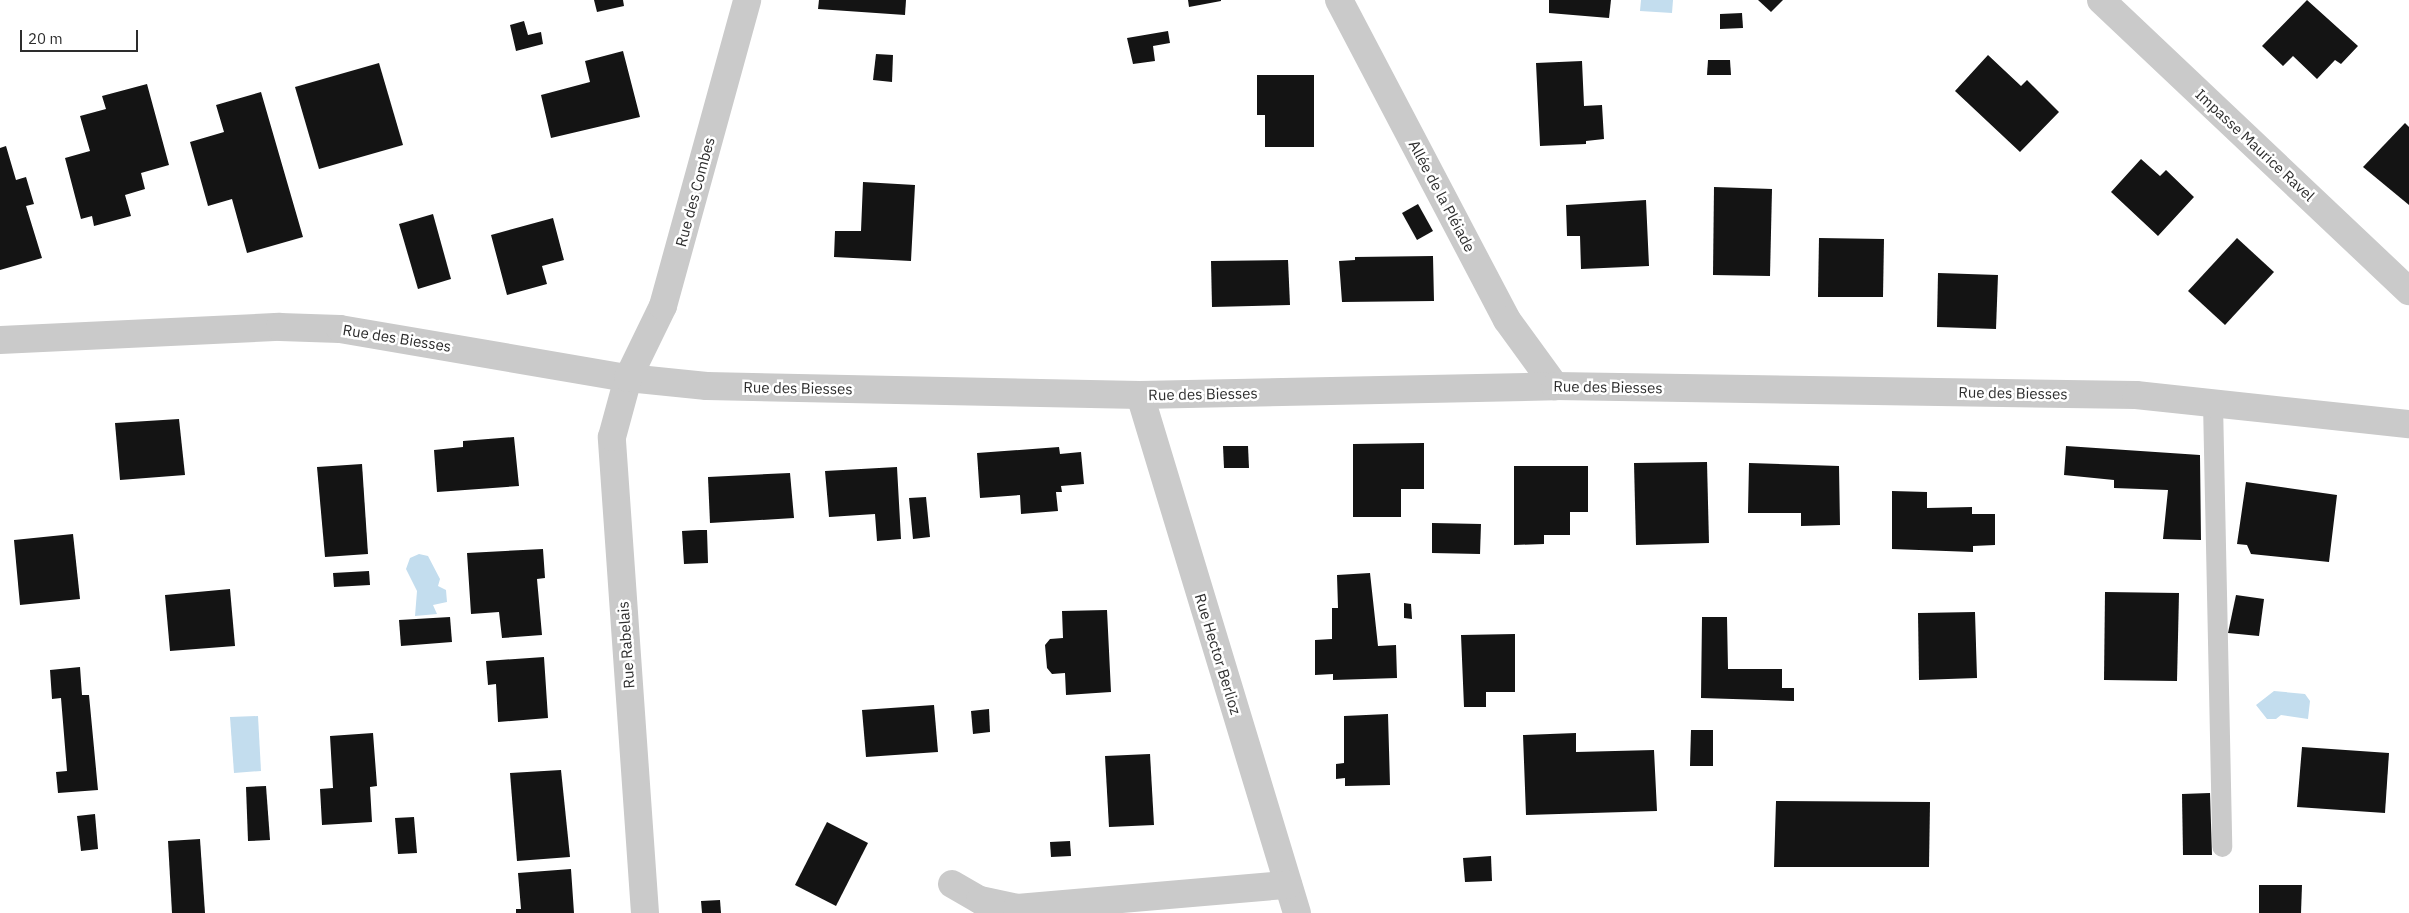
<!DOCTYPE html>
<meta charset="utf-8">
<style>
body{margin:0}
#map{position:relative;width:2409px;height:913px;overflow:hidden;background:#fff;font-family:"IBM Plex Sans",sans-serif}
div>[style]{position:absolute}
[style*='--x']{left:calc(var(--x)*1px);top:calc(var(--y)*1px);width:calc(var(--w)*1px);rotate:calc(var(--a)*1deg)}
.water>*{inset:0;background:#c3ddee}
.building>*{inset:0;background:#141414}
.lane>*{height:20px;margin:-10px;padding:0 10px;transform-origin:10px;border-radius:10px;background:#cacaca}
.street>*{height:28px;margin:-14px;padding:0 14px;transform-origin:14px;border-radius:14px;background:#cacaca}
span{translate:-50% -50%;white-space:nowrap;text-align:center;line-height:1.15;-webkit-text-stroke:5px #fff;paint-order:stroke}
.street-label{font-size:15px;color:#2d2d2d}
.scale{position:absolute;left:20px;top:30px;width:118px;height:22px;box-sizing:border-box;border:2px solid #2d2d2d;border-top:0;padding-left:6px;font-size:15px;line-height:18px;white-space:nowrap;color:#2d2d2d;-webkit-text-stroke:4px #fff;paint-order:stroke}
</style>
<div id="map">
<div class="water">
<div style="clip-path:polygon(1641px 0,1673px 0,1672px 13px,1640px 11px)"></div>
<div style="clip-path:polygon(419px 554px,428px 556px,440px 579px,438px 586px,446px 590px,447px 602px,433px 605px,437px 614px,415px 616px,417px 591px,406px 569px,410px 558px)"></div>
<div style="clip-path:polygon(2274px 691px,2305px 694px,2310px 701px,2308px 719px,2281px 715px,2276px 719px,2267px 719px,2256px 705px)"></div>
<div style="clip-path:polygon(258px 716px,261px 771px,234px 773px,230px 717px)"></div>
</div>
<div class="building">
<div style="clip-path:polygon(594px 0,623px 0,624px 6px,597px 12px)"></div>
<div style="clip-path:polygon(819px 0,906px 0,905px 15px,818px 9px)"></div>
<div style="clip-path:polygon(1188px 0,1221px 0,1221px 1px,1189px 7px)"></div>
<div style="clip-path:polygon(1549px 0,1611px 0,1609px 18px,1549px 13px)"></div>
<div style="clip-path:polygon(1758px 0,1783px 0,1771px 12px)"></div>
<div style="clip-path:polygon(2307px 0,2358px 46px,2341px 64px,2335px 60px,2317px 79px,2293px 56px,2283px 66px,2262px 46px)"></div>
<div style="clip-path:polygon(1742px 13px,1743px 28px,1720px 29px,1720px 14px)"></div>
<div style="clip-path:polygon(524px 21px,528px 35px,541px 32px,543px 44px,516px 51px,510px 25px)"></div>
<div style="clip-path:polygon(1168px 31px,1170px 43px,1153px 46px,1155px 61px,1133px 64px,1127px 38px)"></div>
<div style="clip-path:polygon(623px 51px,640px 117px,551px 138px,541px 95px,590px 82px,585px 61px)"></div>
<div style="clip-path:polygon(876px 54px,893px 55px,892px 82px,873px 80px)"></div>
<div style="clip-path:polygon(1988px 55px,2021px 86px,2027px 80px,2059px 112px,2020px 152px,1955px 91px)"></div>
<div style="clip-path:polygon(1708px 60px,1730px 60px,1731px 75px,1707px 75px)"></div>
<div style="clip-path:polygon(1582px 61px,1584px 106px,1602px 105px,1604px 139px,1586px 141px,1586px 144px,1540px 146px,1536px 63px)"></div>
<div style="clip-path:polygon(379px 63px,403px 145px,319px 169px,295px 87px)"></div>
<div style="clip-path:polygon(1257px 75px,1314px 75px,1314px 147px,1265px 147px,1265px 115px,1257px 115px)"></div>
<div style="clip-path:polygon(147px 84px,169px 165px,141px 173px,145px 189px,125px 195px,131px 216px,94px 226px,92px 216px,81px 219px,65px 158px,90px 151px,80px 116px,106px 109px,102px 96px)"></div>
<div style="clip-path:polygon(261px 92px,303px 237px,247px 253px,232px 199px,208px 206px,190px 142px,224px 132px,216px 105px)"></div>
<div style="clip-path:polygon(2405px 123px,2409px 127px,2409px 205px,2363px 167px)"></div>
<div style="clip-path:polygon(6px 146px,16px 180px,26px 177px,34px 204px,26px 206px,42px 258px,0 270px,0 148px)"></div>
<div style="clip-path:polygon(2141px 159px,2160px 176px,2166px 170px,2194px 197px,2158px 236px,2111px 192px)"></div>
<div style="clip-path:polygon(863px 182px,915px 185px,911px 261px,834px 257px,835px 231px,861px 231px)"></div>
<div style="clip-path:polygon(1714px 187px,1772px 189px,1770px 276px,1713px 275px)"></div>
<div style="clip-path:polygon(1646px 200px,1649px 266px,1581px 269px,1580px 236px,1567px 236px,1566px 205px)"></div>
<div style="clip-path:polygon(1418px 204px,1433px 231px,1417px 240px,1402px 213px)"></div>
<div style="clip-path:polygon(433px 214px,451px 279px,418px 289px,399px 224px)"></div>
<div style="clip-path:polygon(553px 218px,564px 260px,542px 266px,547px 284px,507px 295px,491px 235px)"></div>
<div style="clip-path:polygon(1819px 238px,1884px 239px,1883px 297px,1818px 297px)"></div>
<div style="clip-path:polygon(2237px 238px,2274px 272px,2225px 325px,2188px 291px)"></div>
<div style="clip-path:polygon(1433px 256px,1434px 301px,1342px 302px,1339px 261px,1355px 260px,1355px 257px)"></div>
<div style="clip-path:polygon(1288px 260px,1290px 305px,1212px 307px,1211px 261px)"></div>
<div style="clip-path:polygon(1938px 273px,1998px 275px,1996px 329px,1937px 327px)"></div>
<div style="clip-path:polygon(179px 419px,185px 475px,120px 480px,115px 423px)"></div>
<div style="clip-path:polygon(514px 437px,519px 486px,437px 492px,434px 450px,463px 447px,463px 441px)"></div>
<div style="clip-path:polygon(1424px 443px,1424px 489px,1401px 489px,1401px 517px,1353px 517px,1353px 444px)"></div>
<div style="clip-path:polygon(1223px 446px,1248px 446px,1249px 468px,1224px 468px)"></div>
<div style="clip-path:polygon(2066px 446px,2200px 455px,2201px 540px,2163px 539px,2168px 490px,2114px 488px,2114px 480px,2064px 475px)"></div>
<div style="clip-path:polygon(1059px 447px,1060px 454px,1081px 452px,1084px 484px,1061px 486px,1062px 492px,1056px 492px,1058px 511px,1021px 514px,1020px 495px,980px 498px,977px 453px)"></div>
<div style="clip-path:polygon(1707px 462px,1709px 543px,1636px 545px,1634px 463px)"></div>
<div style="clip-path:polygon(1749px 463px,1839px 466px,1840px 525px,1801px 526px,1801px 513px,1748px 513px)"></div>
<div style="clip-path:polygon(362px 464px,368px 554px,325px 557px,317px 467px)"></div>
<div style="clip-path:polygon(1514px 466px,1588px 466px,1588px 512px,1570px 512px,1570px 535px,1544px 535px,1544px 544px,1514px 545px)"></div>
<div style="clip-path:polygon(897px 467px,901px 539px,877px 541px,875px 514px,829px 517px,825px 471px)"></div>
<div style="clip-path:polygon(790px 473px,794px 518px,710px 523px,708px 477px)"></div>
<div style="clip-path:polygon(2246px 482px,2337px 495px,2329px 562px,2251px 554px,2247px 545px,2237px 544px)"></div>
<div style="clip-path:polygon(1892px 491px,1927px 492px,1927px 508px,1972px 507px,1972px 514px,1995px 514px,1995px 545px,1973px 546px,1973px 552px,1892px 549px)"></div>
<div style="clip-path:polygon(926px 497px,930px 537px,913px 539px,909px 498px)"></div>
<div style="clip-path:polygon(1432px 523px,1481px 524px,1480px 554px,1432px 553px)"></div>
<div style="clip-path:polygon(699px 530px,707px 530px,708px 563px,684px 564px,682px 531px)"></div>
<div style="clip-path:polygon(73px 534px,80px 599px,20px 605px,14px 540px)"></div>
<div style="clip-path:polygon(543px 549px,545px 578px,537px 579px,542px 635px,502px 638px,499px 612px,471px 614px,467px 553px)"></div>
<div style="clip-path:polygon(369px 571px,370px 585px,334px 587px,333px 573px)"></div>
<div style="clip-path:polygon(1370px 573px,1378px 646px,1396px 645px,1397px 678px,1333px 680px,1333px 674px,1315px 675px,1315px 640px,1332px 639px,1332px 608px,1338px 608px,1337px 575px)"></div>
<div style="clip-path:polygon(230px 589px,235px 646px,170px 651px,165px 595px)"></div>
<div style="clip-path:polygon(2105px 592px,2179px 593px,2177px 681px,2104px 680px)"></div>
<div style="clip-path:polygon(2236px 595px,2264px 599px,2259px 636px,2228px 633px)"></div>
<div style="clip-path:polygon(1404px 603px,1411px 604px,1412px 619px,1404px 618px)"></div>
<div style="clip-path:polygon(1107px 610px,1111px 692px,1066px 695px,1065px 673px,1052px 674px,1047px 668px,1045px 645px,1050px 639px,1063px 638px,1062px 611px)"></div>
<div style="clip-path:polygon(1975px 612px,1977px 678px,1919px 680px,1918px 613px)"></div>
<div style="clip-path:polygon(450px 617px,452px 642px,401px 646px,399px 620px)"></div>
<div style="clip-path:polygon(1702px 617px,1727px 617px,1728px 669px,1782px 669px,1782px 688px,1794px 688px,1794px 701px,1701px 698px)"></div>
<div style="clip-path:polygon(1515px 634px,1515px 692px,1486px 692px,1486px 707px,1464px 707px,1461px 635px)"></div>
<div style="clip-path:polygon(544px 657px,548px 718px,498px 722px,496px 684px,488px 685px,486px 661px)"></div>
<div style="clip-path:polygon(80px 667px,82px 695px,89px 695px,98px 790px,58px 793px,56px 772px,67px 771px,61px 698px,52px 699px,50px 670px)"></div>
<div style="clip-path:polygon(934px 705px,938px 752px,866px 757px,862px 710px)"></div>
<div style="clip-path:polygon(989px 709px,990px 732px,973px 734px,971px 711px)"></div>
<div style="clip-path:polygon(1388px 714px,1390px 785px,1345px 786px,1345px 778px,1336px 779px,1336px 764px,1344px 763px,1344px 716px)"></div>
<div style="clip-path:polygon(1691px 730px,1713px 730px,1713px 766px,1690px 766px)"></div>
<div style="clip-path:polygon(373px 733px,377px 786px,370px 787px,372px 822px,322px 825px,320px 789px,333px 788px,330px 736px)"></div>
<div style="clip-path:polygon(1576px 733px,1576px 752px,1654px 750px,1657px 811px,1526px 815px,1523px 735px)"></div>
<div style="clip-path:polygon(2302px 747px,2389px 753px,2385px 813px,2297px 807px)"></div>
<div style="clip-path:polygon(1150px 754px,1154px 825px,1109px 827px,1105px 756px)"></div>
<div style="clip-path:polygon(561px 770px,570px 857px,517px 861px,510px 773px)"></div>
<div style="clip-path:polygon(266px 786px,270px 840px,248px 841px,246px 787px)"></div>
<div style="clip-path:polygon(2210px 793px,2212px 855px,2183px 855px,2182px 794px)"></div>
<div style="clip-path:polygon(1776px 801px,1930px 802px,1929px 867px,1774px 867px)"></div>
<div style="clip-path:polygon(95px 814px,98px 849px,81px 851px,77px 816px)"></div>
<div style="clip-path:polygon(414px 817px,417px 853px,398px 854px,395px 818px)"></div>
<div style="clip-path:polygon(827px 822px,868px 843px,836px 906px,795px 885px)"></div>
<div style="clip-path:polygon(200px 839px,205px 913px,172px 913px,168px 841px)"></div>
<div style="clip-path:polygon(1070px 841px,1071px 856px,1051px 857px,1050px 842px)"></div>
<div style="clip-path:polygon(1491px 856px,1492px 881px,1465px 882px,1463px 858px)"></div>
<div style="clip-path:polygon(571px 869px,574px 913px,516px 913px,516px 909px,521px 909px,518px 873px)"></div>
<div style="clip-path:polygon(2259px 885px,2302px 885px,2301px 913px,2259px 913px)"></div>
<div style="clip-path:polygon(720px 900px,721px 913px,702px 913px,701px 901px)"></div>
</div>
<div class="lane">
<div style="--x:2213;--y:403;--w:444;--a:88.8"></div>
</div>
<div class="street">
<div style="--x:1339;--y:0;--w:361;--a:62.3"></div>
<div style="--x:1507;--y:320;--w:82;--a:54"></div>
<div style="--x:2101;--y:0;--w:424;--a:43.4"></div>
<div style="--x:0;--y:340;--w:280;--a:-2.7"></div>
<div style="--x:280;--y:327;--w:60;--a:1.9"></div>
<div style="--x:340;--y:329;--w:292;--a:9.7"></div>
<div style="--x:628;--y:378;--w:79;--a:5.8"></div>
<div style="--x:707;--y:386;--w:433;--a:1.2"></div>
<div style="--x:1140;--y:395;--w:415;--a:-1.2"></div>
<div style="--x:1555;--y:386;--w:581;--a:0.89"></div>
<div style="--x:2136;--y:395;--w:275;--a:6.1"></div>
<div style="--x:1140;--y:395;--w:541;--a:73.14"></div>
<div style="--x:952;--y:884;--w:32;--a:30"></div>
<div style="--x:980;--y:900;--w:38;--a:12"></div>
<div style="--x:1017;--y:908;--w:272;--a:-4.9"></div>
<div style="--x:645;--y:913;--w:477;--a:-94"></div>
<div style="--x:612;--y:437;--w:61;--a:-74.8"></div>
<div style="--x:628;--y:378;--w:80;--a:-64.1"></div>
<div style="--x:663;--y:306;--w:317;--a:-74.6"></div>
</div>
<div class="street-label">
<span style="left:2255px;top:145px;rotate:43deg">Impasse Maurice Ravel</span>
<span style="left:695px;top:192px;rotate:-75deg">Rue des Combes</span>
<span style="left:1442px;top:196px;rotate:62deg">Allée de la Pléiade</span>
<span style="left:397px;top:338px;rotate:9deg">Rue des Biesses</span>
<span style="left:1608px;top:387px;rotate:1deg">Rue des Biesses</span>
<span style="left:798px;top:388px;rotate:1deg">Rue des Biesses</span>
<span style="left:2013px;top:393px;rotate:1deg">Rue des Biesses</span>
<span style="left:1203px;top:394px;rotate:-1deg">Rue des Biesses</span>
<span style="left:626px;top:645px;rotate:-94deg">Rue Rabelais</span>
<span style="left:1218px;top:654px;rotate:73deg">Rue Hector Berlioz</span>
</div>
<div class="scale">20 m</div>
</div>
